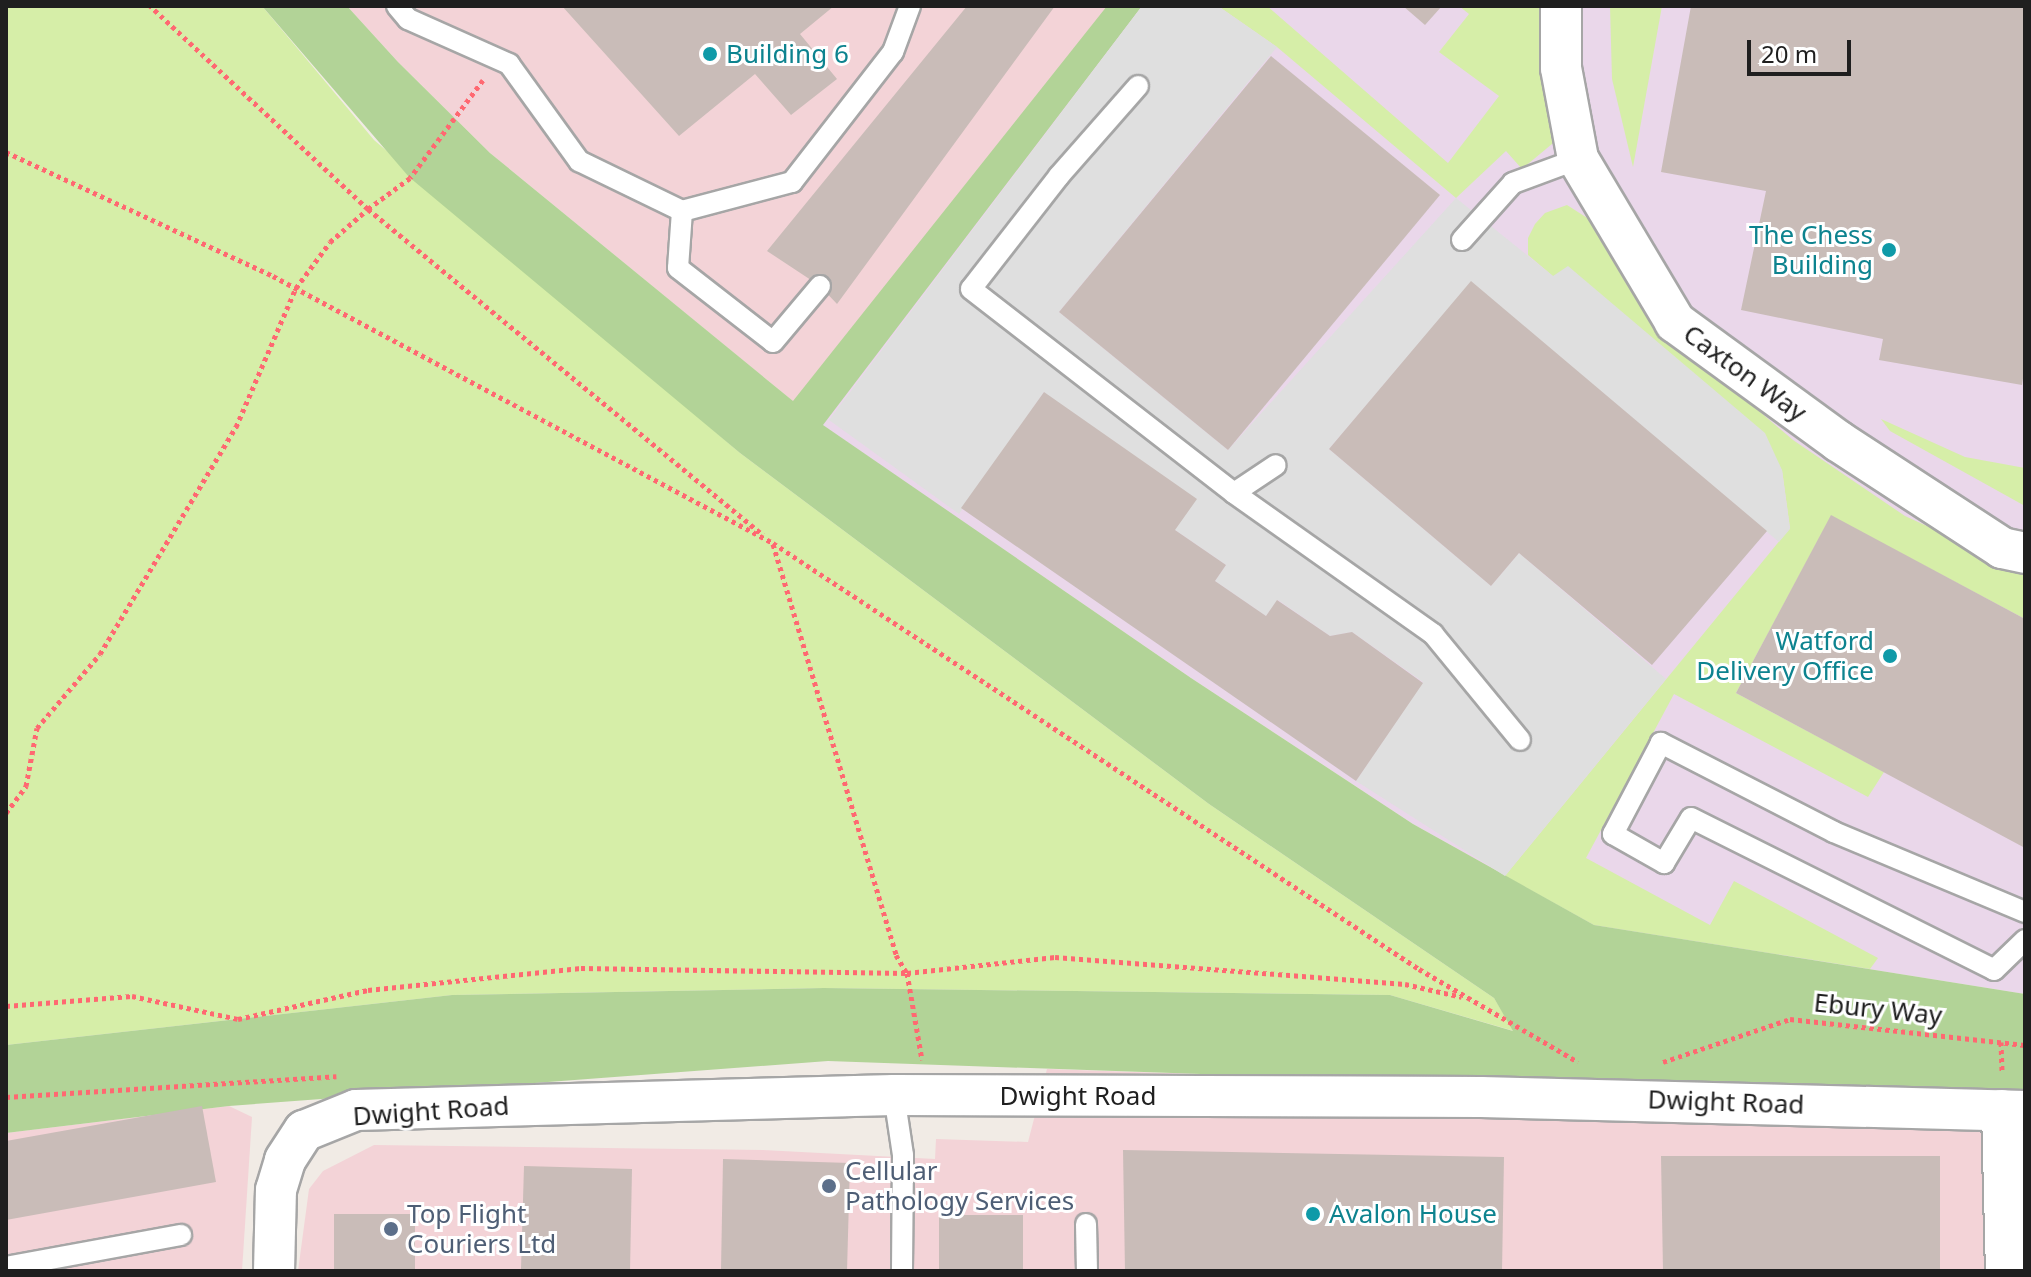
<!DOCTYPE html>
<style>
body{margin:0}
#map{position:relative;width:2031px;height:1277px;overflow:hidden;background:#f1ebe5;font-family:"Noto Sans",sans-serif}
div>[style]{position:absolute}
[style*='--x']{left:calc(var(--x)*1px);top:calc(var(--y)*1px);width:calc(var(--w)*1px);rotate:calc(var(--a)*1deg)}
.commercial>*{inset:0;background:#f3d3d7}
.industrial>*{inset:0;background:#ead7ea}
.grass>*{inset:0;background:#d6eea8}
.forest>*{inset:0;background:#b2d397}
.parking>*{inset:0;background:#dfdfdf}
.building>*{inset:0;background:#c9bcb8}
.path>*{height:5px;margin-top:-2.5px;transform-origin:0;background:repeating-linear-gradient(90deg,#ff6871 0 4px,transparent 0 8px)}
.roads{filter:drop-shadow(2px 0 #a6a6a6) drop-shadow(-2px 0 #a6a6a6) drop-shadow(0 2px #a6a6a6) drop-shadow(0 -2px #a6a6a6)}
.service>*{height:20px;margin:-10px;padding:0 10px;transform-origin:10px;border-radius:10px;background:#fff}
.minor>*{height:40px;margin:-20px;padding:0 20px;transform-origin:20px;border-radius:20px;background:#fff}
.dots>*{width:22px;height:22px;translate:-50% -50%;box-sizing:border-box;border:4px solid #fff;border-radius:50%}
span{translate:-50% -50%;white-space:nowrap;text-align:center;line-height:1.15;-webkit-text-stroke:6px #fff;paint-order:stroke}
.culture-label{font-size:26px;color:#0d838f}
.left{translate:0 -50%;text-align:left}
.right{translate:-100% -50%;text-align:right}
.street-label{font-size:26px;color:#1f1f1f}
.service-label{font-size:26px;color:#4e5e75}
.frame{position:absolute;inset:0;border:8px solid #1f1f1f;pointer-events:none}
.scale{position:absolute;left:1747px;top:40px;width:104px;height:36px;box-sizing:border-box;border:4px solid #1f1f1f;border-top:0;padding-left:10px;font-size:24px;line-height:28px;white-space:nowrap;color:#1f1f1f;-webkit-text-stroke:6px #fff;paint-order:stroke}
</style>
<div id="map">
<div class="commercial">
<div style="clip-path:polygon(347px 6px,1142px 6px,822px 425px,490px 153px,398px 62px)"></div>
<div style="clip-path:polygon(1047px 1069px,1544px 1086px,2025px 1097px,2025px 1271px,298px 1271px,309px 1189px,323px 1171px,374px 1145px,763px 1150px,935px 1159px,936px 1139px,1028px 1142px)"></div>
<div style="clip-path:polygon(229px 1106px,252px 1117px,242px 1271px,6px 1271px,6px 1133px)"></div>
</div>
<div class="industrial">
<div style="clip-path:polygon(1142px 6px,2025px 6px,2025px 994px,1594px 925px,1413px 824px,1191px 678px,822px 425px)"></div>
</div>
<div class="grass">
<div style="clip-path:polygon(6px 6px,262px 6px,374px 140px,740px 453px,1209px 804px,1494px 998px,1514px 1031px,1390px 995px,824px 988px,452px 995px,6px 1045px)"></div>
<div style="clip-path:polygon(1218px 6px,1267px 6px,1448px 163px,1499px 96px,1439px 52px,1469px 14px,1459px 6px,1562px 6px,1558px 139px,1522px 169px,1506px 151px,1456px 198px,1277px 47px)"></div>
<div style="clip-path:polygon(1610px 6px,1662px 6px,1633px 167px,1612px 79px)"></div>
<div style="clip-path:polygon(1567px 205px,1592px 221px,1712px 371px,1793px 440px,1905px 516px,2025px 571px,2025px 619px,1831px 516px,1736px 693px,1884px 772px,1868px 797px,1674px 694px,1586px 858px,1710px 925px,1734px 881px,1878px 958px,1870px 969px,1594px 925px,1505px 876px,1790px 528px,1782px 470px,1528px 255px,1528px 238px,1535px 224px,1545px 213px)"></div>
<div style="clip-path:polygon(1881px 419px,1965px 457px,2025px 468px,2025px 506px,1890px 431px)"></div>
</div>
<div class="forest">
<div style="clip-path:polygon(262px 6px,347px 6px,398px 62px,490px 153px,793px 401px,1107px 6px,1142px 6px,823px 425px,1191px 678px,1413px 824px,1594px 925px,2025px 994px,2025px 1097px,1544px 1086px,828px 1061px,229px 1106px,6px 1133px,6px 1045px,452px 995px,824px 988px,1390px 995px,1513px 1031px,1494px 998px,1209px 804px,740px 453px,409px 177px)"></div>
</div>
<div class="parking">
<div style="clip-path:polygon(1142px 6px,1218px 6px,1277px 47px,1059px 312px,1228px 450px,1456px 198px,1553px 276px,1568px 266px,1765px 433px,1782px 470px,1790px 529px,1779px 542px,1471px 282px,1329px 449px,1491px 586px,1519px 553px,1666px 679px,1505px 876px,1356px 781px,1423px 682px,1352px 632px,1330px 636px,1278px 600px,1266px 616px,1215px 581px,1226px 565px,1175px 530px,1044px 392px,959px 514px,829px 420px)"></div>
</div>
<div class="building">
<div style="clip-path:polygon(562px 6px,834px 6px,800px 34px,837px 79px,791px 115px,755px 74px,679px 136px)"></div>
<div style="clip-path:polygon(967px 6px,1055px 6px,837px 304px,820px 286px,767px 251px)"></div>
<div style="clip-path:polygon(1403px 6px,1442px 6px,1425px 25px)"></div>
<div style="clip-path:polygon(1691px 6px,2025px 6px,2025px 365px,2022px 385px,1879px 360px,1883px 339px,1741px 310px,1766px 191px,1661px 172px)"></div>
<div style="clip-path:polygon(1271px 56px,1440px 195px,1228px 450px,1059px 312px)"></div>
<div style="clip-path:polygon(1471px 281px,1767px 531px,1652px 665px,1519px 553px,1491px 586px,1329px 449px)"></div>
<div style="clip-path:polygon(1044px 392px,1197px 499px,1175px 530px,1226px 565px,1215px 581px,1266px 616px,1277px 600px,1330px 636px,1352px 632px,1423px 683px,1356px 781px,961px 508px)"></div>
<div style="clip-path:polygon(1831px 515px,2025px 619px,2025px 848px,1736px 693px)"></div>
<div style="clip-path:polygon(202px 1106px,216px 1182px,6px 1220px,6px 1141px)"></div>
<div style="clip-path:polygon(1123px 1150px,1504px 1157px,1502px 1271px,1125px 1271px)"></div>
<div style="clip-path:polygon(1661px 1156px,1940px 1156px,1940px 1271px,1663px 1271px)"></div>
<div style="clip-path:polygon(723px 1159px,850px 1163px,847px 1271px,721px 1270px)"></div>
<div style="clip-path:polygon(524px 1166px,632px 1169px,630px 1271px,521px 1269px)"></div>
<div style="clip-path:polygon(334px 1214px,415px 1214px,415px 1271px,334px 1271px)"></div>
<div style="clip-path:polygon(939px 1215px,1023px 1215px,1023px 1271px,939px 1271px)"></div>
</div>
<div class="path">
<div style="--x:483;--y:80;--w:122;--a:126.7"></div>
<div style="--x:410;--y:178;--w:52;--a:143.6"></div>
<div style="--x:368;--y:209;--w:512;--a:39.53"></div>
<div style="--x:6;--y:152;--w:294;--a:24.9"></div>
<div style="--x:273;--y:276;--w:567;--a:28.1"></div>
<div style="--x:773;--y:543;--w:774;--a:33.4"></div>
<div style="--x:1419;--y:969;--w:184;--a:30.3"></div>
<div style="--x:773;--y:544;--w:429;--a:73.3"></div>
<div style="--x:896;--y:955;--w:21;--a:59"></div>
<div style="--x:907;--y:973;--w:88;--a:80.2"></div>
<div style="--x:6;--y:813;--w:34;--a:-53"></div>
<div style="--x:26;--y:786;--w:59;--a:-79.3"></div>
<div style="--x:37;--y:728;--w:97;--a:-49.6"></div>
<div style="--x:100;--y:654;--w:265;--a:-59.1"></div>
<div style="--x:236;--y:427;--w:151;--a:-66.7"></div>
<div style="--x:296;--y:288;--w:57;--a:-53.5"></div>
<div style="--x:330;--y:242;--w:50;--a:-41"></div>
<div style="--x:368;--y:209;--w:298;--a:-137"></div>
<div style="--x:6;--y:1006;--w:126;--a:-4.5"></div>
<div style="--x:132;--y:996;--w:108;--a:12.2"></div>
<div style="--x:238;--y:1019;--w:133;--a:-12.6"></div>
<div style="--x:368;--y:990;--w:214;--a:-5.9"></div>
<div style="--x:581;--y:968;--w:326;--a:0.9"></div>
<div style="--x:907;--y:973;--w:149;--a:-6.2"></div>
<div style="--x:1055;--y:957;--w:351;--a:4.4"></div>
<div style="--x:1405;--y:984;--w:58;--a:12.8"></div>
<div style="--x:2001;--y:1042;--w:31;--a:88"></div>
<div style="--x:1663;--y:1062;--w:134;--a:-18.7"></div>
<div style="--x:1790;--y:1019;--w:236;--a:6.3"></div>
<div style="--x:6;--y:1097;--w:331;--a:-3.6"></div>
</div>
<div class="roads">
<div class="service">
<div style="--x:397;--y:6;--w:17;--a:50"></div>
<div style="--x:408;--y:19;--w:111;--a:24"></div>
<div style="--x:509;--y:64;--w:120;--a:54.2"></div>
<div style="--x:579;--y:161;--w:114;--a:25.9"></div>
<div style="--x:682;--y:211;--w:114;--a:-14.8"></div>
<div style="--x:792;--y:182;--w:165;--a:-52.2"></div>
<div style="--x:893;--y:52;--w:49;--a:-69.7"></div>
<div style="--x:1138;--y:86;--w:120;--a:131.3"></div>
<div style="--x:1059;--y:176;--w:143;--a:127.9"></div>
<div style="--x:971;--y:289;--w:333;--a:37.8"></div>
<div style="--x:1234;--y:493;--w:50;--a:-33.7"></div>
<div style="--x:682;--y:211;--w:57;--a:94"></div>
<div style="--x:678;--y:268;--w:120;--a:37.9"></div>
<div style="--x:773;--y:342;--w:73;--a:-50"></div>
<div style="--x:1462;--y:240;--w:76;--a:-48.2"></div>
<div style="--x:1513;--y:183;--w:69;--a:-20.3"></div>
<div style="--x:1234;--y:493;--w:244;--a:35.3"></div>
<div style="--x:1433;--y:634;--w:137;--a:50.6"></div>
<div style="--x:2025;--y:912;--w:207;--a:-157.3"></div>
<div style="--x:1834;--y:832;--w:195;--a:-152.8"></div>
<div style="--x:1661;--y:743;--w:103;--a:117.8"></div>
<div style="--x:1613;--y:834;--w:59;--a:29.6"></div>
<div style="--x:1664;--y:863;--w:52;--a:-59"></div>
<div style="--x:1691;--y:818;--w:339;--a:26.6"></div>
<div style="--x:1994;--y:970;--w:43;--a:-44.1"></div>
<div style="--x:894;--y:1095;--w:61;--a:81.5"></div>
<div style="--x:903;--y:1155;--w:116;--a:90.5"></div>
<div style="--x:1086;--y:1224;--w:47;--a:88.8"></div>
<div style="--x:6;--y:1267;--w:178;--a:-10.4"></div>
</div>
<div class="minor">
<div style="--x:1561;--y:6;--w:62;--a:90"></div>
<div style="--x:1561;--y:68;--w:93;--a:79.4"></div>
<div style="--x:1578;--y:159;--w:190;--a:59.2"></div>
<div style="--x:1675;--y:322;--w:202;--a:36.1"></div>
<div style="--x:1838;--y:441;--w:196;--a:33.1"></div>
<div style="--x:2002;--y:548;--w:24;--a:12"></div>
<div style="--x:2002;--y:1110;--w:161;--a:88.6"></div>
<div style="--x:274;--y:1271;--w:81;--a:-88.6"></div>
<div style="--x:276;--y:1190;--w:31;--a:-73"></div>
<div style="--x:285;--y:1160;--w:35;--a:-57"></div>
<div style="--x:304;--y:1131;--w:56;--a:-22"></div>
<div style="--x:356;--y:1110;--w:538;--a:-1.6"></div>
<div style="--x:894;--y:1095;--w:587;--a:0.2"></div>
<div style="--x:1481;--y:1097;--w:544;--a:1.47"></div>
</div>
</div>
<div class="dots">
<div style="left:710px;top:54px;background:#0f9aa8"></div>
<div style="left:1889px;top:250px;background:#0f9aa8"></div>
<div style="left:1890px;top:656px;background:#0f9aa8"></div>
<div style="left:829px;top:1186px;background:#5c6f8a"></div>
<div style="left:1313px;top:1214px;background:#0f9aa8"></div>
<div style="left:391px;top:1229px;background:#5c6f8a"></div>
</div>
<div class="culture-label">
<span class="left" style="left:726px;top:54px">Building 6</span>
<span class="right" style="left:1873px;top:250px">The Chess<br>Building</span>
<span class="right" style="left:1874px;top:656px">Watford<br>Delivery Office</span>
<span class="left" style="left:1329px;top:1214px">Avalon House</span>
</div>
<div class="street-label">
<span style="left:1745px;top:373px;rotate:36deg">Caxton Way</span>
<span style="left:1878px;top:1009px;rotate:6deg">Ebury Way</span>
<span style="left:1078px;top:1096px">Dwight Road</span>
<span style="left:1726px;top:1102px;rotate:2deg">Dwight Road</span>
<span style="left:431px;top:1111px;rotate:-4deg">Dwight Road</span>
</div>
<div class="service-label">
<span class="left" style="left:845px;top:1186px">Cellular<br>Pathology Services</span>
<span class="left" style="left:407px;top:1229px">Top Flight<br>Couriers Ltd</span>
</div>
<div class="frame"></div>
<div class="scale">20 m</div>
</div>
